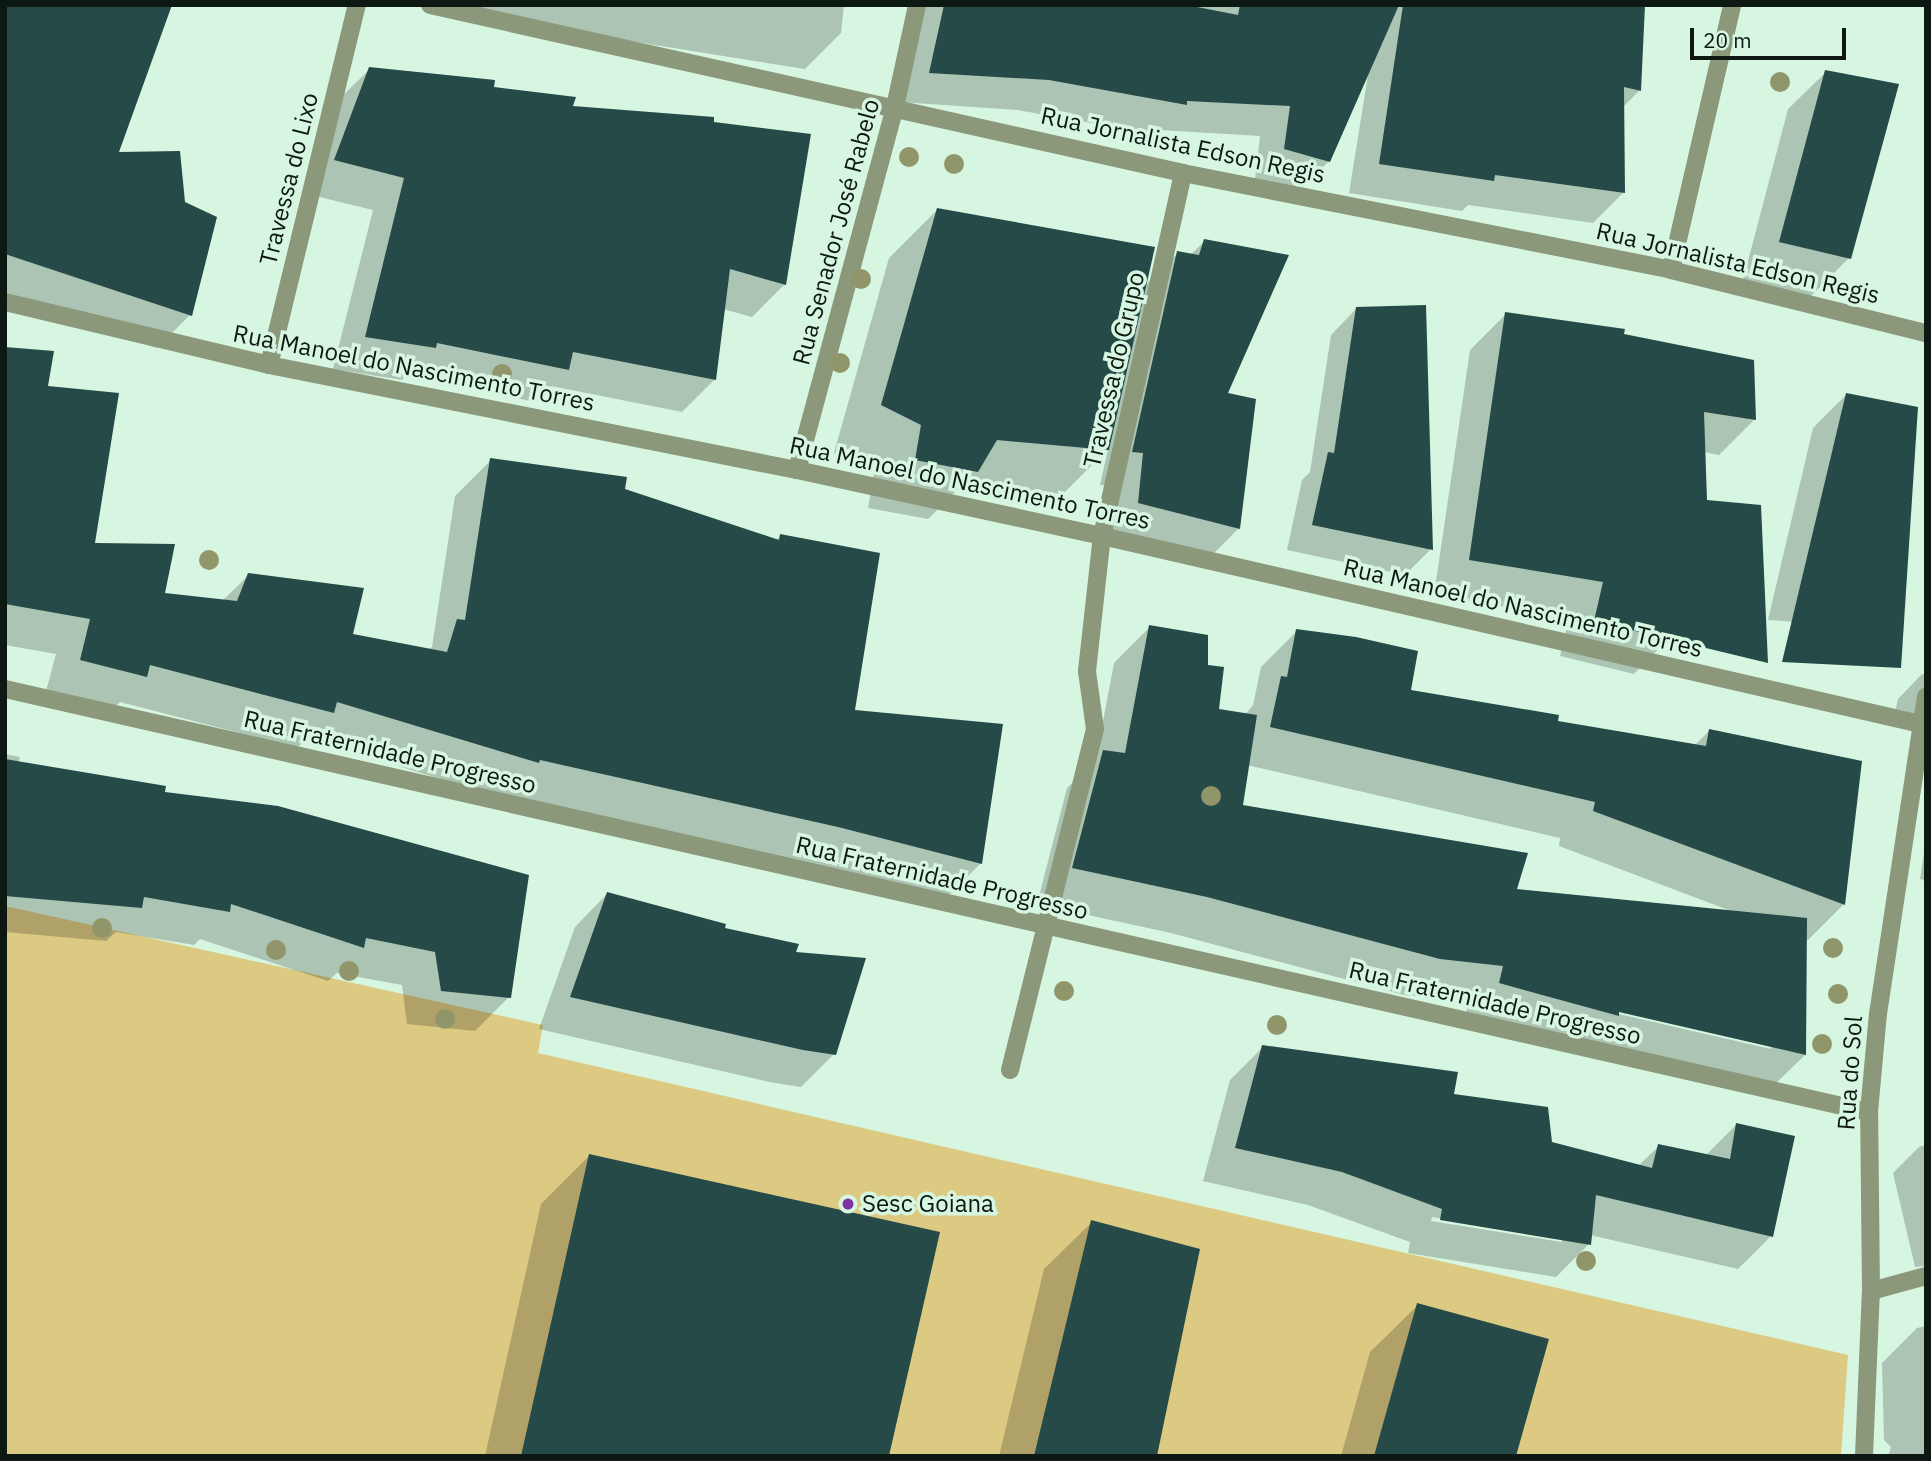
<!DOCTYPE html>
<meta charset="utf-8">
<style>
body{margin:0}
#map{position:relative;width:1931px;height:1461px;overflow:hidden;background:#d6f6e2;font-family:"IBM Plex Sans",sans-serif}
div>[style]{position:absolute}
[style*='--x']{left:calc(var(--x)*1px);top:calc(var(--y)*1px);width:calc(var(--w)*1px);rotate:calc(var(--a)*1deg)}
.green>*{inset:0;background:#dcca83}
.shadow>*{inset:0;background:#0003}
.building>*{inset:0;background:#254a47}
.minor>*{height:18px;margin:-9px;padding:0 9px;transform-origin:9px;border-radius:9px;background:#8b987a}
.trees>*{width:20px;height:20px;margin:-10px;border-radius:50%;background:#90966a}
.dots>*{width:19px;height:19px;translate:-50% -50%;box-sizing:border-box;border:4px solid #d6f6e2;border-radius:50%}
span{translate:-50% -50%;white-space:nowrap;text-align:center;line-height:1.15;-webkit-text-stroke:7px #d6f6e2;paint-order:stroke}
.street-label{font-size:24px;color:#0d1812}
.poi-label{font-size:24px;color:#0d1812}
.left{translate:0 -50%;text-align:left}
.frame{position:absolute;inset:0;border:7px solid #0d1812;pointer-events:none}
.scale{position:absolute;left:1690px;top:28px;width:156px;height:32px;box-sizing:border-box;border:4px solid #0d1812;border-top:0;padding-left:9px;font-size:21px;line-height:24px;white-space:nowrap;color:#0d1812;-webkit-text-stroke:5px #d6f6e2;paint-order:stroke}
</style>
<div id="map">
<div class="green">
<div style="clip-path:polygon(5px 906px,543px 1025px,538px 1053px,1848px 1355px,1841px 1456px,5px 1456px)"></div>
</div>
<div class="shadow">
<div style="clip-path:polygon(5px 5px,117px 154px,190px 315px,157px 348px,5px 298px)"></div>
<div style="clip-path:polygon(468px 5px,844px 5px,841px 33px,805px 69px,611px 38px)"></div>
<div style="clip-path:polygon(921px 5px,1643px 5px,1639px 91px,1622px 108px,1623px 193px,1593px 223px,1468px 205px,1462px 211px,1349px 193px,1368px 75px,1329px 161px,1298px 192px,1255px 179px,1260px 136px,1159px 130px,1155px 134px,1017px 110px,900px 102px)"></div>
<div style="clip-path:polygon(370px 69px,492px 89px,571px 108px,712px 123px,785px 284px,752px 317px,723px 309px,714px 380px,682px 412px,551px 386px,535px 402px,406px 375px,402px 380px,333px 369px,373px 210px,303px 193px,337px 101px)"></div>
<div style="clip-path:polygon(1826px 72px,1849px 258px,1811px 296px,1743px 280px,1788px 109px)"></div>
<div style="clip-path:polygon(937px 210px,1144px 286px,1178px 253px,1190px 255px,1205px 241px,1239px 528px,1206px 561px,1106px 536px,1111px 486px,1100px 485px,1108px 449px,1060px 497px,959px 488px,928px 519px,868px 508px,874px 473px,834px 453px,889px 258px)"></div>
<div style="clip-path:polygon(1357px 308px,1431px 549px,1405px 575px,1287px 550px,1302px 480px,1310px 472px,1331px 335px)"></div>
<div style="clip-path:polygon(1506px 314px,1622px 335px,1755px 419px,1719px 455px,1704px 452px,1669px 638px,1634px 674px,1560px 656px,1569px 618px,1434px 595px,1470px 350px)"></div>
<div style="clip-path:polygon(5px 349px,46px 387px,93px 544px,163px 595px,222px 601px,249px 575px,351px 635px,428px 650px,432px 647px,455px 496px,491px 460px,623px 491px,775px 541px,781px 536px,853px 712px,981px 863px,945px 899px,502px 798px,307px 738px,297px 748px,120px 702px,110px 712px,45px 695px,56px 654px,5px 645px)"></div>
<div style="clip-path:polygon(1846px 395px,1872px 627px,1768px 620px,1813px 428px)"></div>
<div style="clip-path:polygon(evenodd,1150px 627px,1206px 666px,1217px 710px,1245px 715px,1253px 705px,1261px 667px,1297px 631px,1409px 691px,1556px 723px,1694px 746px,1709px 731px,1859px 767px,1843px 905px,1808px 940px,1805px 939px,1805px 1055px,1769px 1090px,1464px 1019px,1469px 1002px,1404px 995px,1171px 933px,1037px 904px,1067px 788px,1096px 759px,1114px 663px,1150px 627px,1247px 765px,1560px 838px,1559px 846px,1731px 911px,1514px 890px,1241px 807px,1247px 765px,1150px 627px,1611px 1009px,1771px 1045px,1771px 1049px,1610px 1012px,1611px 1009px)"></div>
<div style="clip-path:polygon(1922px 674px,1926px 675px,1926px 732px,1909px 713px,1901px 710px,1895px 712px,1898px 699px)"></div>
<div style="clip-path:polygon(5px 754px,20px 757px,18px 763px,163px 794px,278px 808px,509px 997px,475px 1031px,407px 1024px,402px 985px,337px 973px,328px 981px,200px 939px,194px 945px,116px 932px,106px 941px,5px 932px)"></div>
<div style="clip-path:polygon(1926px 840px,1926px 881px,1920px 879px)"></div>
<div style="clip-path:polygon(607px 894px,794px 954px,834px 1054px,801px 1087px,769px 1082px,539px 1029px,575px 927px)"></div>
<div style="clip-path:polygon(evenodd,1263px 1047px,1452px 1096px,1550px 1143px,1638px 1166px,1659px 1146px,1706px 1155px,1736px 1125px,1771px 1236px,1738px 1269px,1590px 1235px,1589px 1244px,1556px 1277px,1408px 1253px,1410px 1242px,1308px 1205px,1203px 1181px,1230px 1080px,1263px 1047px,1432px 1217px,1562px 1238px,1562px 1242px,1431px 1221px,1432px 1217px)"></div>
<div style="clip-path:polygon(1926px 1145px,1926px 1266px,1915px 1267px,1893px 1173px,1919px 1147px)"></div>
<div style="clip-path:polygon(589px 1156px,888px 1456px,485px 1456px,541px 1204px)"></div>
<div style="clip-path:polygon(1092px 1222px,1155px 1456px,999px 1456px,1044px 1269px)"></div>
<div style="clip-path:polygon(1418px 1305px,1514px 1456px,1341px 1456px,1370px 1352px)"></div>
<div style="clip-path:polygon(1926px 1326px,1926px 1456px,1888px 1456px,1891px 1447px,1884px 1440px,1882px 1363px,1917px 1328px)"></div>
</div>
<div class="building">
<div style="clip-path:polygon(5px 5px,172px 5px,119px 152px,180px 151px,185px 202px,217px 217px,192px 316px,5px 254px)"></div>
<div style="clip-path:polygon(944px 5px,1187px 5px,1238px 15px,1240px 5px,1399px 5px,1330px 162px,1284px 149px,1290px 106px,1187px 101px,1187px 105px,1049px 80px,929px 73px)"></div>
<div style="clip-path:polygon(1403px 5px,1645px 5px,1641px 91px,1624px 87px,1625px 193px,1495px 175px,1494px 181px,1379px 164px)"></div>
<div style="clip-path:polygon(369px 67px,495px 80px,494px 87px,576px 97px,573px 106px,714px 117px,714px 122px,811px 134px,786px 285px,730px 269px,716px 380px,573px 352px,569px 370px,437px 343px,436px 348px,365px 337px,404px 178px,334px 160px)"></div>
<div style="clip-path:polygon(1825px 70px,1899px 84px,1851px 259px,1779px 242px)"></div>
<div style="clip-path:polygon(937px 208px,1155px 247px,1109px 450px,997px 440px,978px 472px,915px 460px,921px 425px,881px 405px)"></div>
<div style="clip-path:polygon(1204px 239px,1289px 255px,1228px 393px,1256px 399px,1240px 529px,1138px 503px,1143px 453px,1132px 452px,1177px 251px,1199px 255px)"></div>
<div style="clip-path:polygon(1426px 305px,1433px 550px,1312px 525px,1328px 452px,1334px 453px,1356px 307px)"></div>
<div style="clip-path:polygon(1505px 312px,1625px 329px,1624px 334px,1754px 360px,1756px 420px,1704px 412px,1707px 500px,1761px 505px,1768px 663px,1594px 621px,1603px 582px,1469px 560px)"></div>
<div style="clip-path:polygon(5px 347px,54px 351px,48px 386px,119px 393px,95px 543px,175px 544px,165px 593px,237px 601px,248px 573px,364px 588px,353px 634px,447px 652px,457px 619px,465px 620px,490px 458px,627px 477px,625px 489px,779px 540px,780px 534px,880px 553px,855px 710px,1003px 724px,982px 864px,838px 827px,540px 760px,539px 763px,337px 702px,334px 713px,150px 665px,147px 677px,80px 660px,90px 619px,5px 604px)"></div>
<div style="clip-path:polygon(1846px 393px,1918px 407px,1901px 668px,1782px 662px)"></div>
<div style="clip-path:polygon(1149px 625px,1208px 635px,1208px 665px,1224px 667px,1219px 709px,1257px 715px,1243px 805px,1528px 853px,1517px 889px,1807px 918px,1806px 1055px,1619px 1012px,1619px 1016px,1499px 983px,1503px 966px,1440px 959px,1207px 897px,1072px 868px,1103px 750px,1125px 753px)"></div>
<div style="clip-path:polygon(1296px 629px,1356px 637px,1418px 651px,1411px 690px,1559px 715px,1558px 721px,1706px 746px,1709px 729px,1862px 761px,1845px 905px,1593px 811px,1595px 802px,1270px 727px,1281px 676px,1287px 677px)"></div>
<div style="clip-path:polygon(5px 759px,166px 786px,165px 792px,278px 806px,529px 875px,511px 998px,441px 991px,435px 952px,366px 938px,364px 948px,231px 904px,230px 912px,144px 897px,142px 908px,5px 896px)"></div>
<div style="clip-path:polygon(607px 892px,726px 924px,725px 928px,799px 944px,796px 952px,866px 958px,836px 1055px,803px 1050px,570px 997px)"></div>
<div style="clip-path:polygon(1262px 1045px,1458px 1072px,1454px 1094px,1548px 1107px,1552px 1142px,1652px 1168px,1658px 1144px,1730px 1159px,1736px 1123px,1795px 1136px,1773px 1237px,1596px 1195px,1591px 1245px,1440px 1220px,1442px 1209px,1342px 1172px,1235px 1148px)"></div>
<div style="clip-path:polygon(589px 1154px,940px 1232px,889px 1456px,521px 1456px)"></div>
<div style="clip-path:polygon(1091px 1220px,1200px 1249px,1157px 1456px,1034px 1456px)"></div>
<div style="clip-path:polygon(1417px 1303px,1549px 1339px,1516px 1456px,1374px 1456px)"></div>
</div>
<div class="minor">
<div style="--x:430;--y:5;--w:772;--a:12.58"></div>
<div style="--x:1183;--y:173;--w:498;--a:11.2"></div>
<div style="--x:1671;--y:270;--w:263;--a:13.9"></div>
<div style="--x:1671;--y:270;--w:272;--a:-77"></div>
<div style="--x:5;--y:302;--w:271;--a:13.4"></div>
<div style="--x:269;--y:365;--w:538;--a:11.25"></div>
<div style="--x:797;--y:470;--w:312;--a:12.2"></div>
<div style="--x:1102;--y:536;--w:840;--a:12.93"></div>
<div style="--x:269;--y:365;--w:371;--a:-76.3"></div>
<div style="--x:797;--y:470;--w:376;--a:-74.9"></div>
<div style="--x:895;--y:107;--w:104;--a:-77.8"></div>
<div style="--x:5;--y:689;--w:1911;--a:12.79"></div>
<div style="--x:1010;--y:1070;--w:351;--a:-76"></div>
<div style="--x:1095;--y:729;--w:59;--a:-97.9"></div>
<div style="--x:1087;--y:671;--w:136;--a:-83.7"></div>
<div style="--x:1102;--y:536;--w:372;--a:-77.4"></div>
<div style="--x:1871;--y:1291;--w:57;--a:-15.3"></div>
<div style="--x:1864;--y:1456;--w:165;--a:-87.6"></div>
<div style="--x:1871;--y:1291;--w:179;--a:-90.6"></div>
<div style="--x:1869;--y:1112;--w:98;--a:-84.8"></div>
<div style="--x:1878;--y:1014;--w:321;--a:-81.4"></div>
</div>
<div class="trees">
<div style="left:1780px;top:82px"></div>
<div style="left:909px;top:157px"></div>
<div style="left:954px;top:164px"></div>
<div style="left:861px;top:279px"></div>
<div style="left:840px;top:363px"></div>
<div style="left:502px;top:374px"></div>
<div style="left:209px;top:560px"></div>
<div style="left:1211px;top:796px"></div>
<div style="left:102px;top:928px"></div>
<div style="left:1833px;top:948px"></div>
<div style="left:276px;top:950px"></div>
<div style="left:349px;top:971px"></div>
<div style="left:1064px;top:991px"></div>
<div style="left:1838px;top:994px"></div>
<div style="left:445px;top:1019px"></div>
<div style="left:1277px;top:1025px"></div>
<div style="left:1822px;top:1044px"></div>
<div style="left:1586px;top:1261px"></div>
</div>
<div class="dots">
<div style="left:848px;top:1204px;background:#8031a2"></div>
</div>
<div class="street-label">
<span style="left:1183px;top:145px;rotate:12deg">Rua Jornalista Edson Regis</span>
<span style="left:289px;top:179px;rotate:-76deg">Travessa do Lixo</span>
<span style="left:836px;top:232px;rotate:-75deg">Rua Senador José Rabelo</span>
<span style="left:1738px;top:263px;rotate:13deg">Rua Jornalista Edson Regis</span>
<span style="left:414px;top:368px;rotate:11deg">Rua Manoel do Nascimento Torres</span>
<span style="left:1114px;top:370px;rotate:-77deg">Travessa do Grupo</span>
<span style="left:970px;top:483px;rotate:12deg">Rua Manoel do Nascimento Torres</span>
<span style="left:1523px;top:608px;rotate:13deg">Rua Manoel do Nascimento Torres</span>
<span style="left:390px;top:752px;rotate:13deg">Rua Fraternidade Progresso</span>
<span style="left:942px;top:878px;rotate:13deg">Rua Fraternidade Progresso</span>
<span style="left:1495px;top:1003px;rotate:13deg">Rua Fraternidade Progresso</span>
<span style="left:1850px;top:1073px;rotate:-86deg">Rua do Sol</span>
</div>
<div class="poi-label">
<span class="left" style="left:862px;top:1204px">Sesc Goiana</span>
</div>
<div class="frame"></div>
<div class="scale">20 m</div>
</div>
